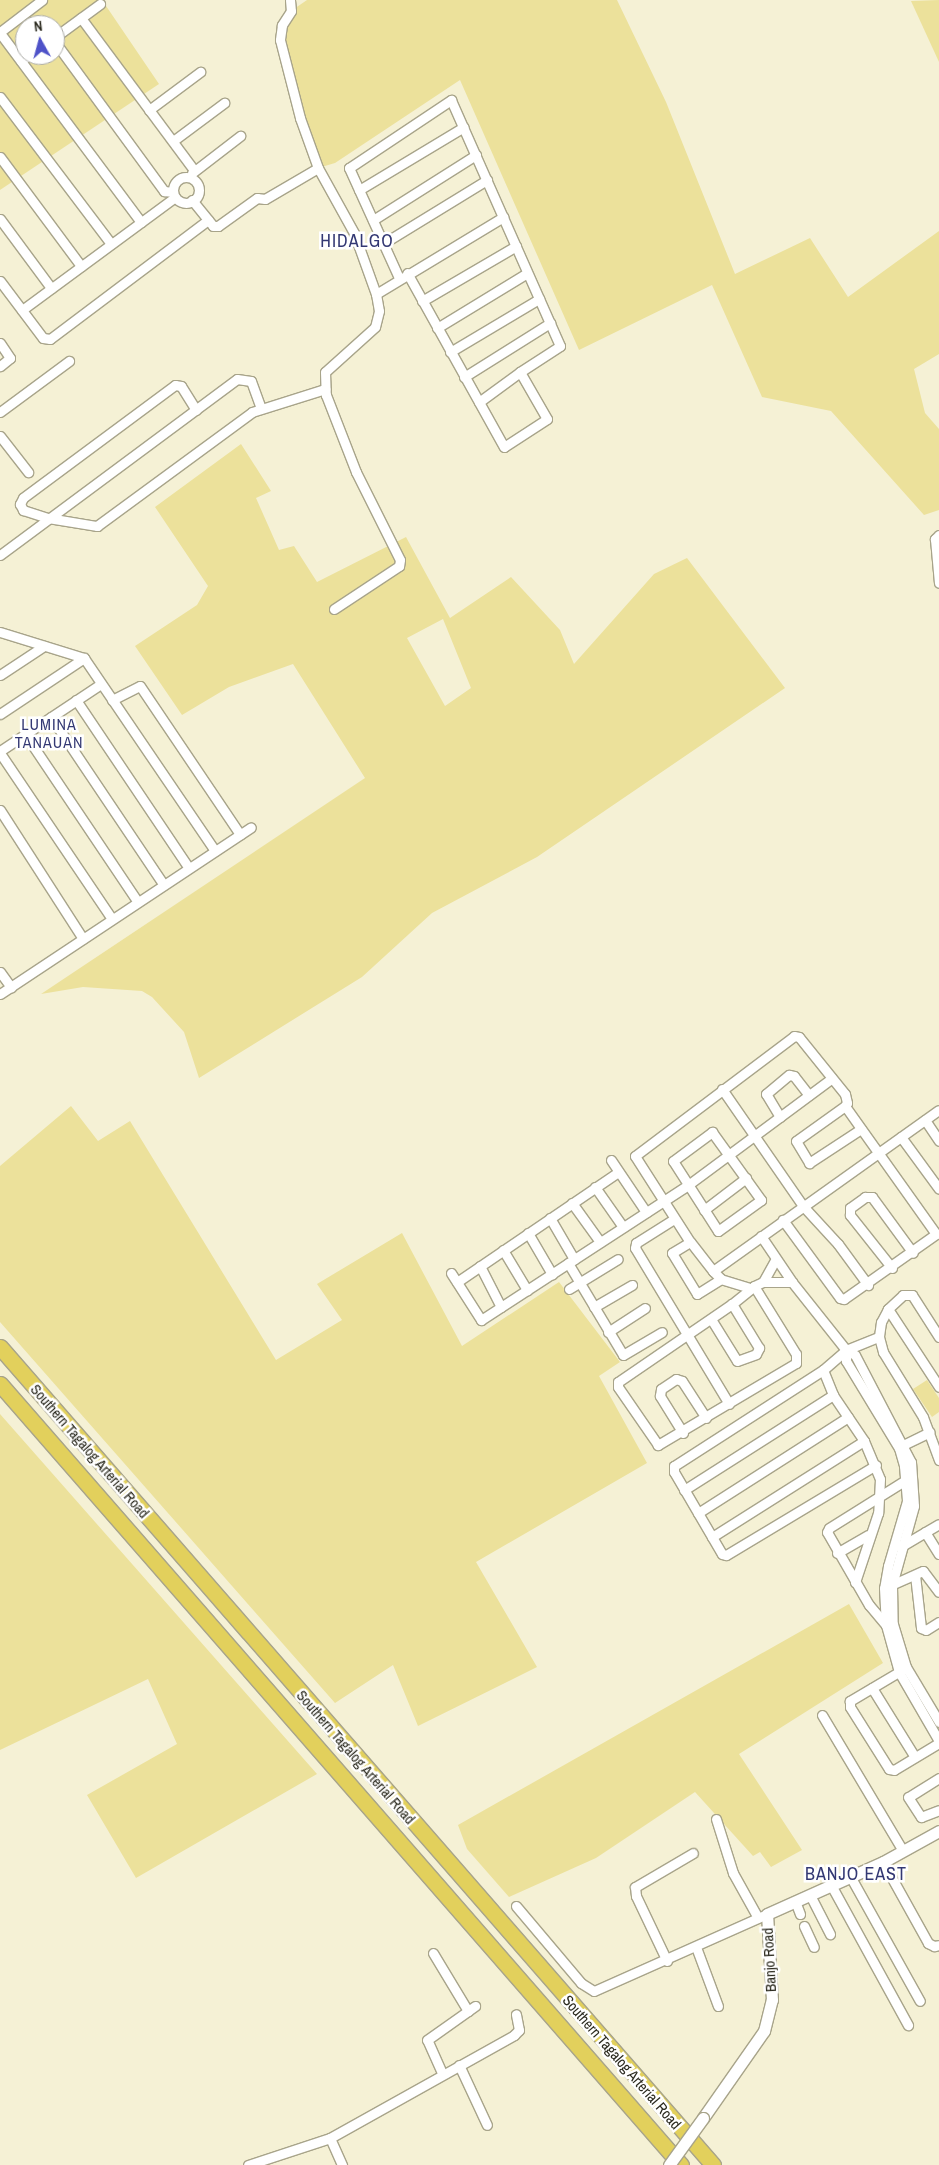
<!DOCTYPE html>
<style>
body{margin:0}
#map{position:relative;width:939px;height:2165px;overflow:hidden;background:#f5f1d5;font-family:"Archivo Narrow",sans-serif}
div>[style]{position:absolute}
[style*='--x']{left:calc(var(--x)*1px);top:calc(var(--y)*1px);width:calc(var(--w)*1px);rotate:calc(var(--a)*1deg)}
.green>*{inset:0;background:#ece19b}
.roads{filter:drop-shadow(1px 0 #a8a48a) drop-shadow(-1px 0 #a8a48a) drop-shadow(0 1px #a8a48a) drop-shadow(0 -1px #a8a48a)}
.minor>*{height:9px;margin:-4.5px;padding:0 4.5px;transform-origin:4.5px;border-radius:4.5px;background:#fff}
.minor>.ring{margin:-4.5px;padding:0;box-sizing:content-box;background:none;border:9px solid #fff;border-radius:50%}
.tertiary>*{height:11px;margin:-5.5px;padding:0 5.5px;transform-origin:5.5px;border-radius:5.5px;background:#fff}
.motorway>*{height:15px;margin:-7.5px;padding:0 7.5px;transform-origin:7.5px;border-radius:7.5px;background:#e2d05c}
.bridges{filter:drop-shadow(1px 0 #a8a48a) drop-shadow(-1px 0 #a8a48a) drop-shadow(0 1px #a8a48a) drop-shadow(0 -1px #a8a48a)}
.tertiary-bridge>*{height:11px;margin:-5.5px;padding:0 5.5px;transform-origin:5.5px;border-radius:5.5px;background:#fff}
span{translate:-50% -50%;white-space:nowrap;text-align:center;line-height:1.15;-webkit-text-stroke:5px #fff;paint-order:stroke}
.street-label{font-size:15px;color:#2b2a1f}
.neighbourhood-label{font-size:16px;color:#333873;letter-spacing:1px}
.quarter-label{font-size:18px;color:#333873;letter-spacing:1px}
.north{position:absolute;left:15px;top:15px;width:50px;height:50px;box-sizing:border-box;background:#fff;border:1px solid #aaaaa5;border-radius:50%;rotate:353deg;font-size:14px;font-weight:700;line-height:20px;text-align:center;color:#2b2a1f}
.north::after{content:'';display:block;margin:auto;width:18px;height:22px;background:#4e52c8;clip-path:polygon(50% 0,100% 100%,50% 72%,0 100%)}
</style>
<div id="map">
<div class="green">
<div style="clip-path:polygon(evenodd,0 0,102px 0,159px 84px,0 190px,0 0,25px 25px,55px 25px,55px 55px,25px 55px,25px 25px)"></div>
<div style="clip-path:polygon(307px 0,617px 0,666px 102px,735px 274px,810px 238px,848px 297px,939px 231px,939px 354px,914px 369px,925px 413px,939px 429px,939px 510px,924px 515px,831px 411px,762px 397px,712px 285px,579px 350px,460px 80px,335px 163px,318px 168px,280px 39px,291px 11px)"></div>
<div style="clip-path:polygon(939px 0,939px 62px,911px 1px)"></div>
<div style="clip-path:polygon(evenodd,241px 444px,271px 491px,256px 498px,279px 550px,294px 546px,317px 582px,406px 537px,450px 618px,511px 577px,560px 630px,574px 664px,654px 574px,687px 558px,785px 688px,537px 857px,432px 913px,362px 977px,199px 1078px,184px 1032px,152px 997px,142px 991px,83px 987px,41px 994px,365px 778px,293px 664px,229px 687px,182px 715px,135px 646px,197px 605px,208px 586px,155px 507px,241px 444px,443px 619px,471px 688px,445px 706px,407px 638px,443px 619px)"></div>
<div style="clip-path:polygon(71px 1106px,98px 1141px,130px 1121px,276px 1360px,342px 1320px,317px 1284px,402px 1233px,462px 1346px,559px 1282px,620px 1362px,599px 1376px,647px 1463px,476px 1562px,537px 1667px,418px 1726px,393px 1665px,335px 1703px,0 1322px,0 1166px)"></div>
<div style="clip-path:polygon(927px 1380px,939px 1398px,939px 1412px,932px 1417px,913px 1389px)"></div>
<div style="clip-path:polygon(0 1414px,317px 1774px,136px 1878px,87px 1795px,177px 1744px,148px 1679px,0 1750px)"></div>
<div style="clip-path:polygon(849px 1604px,883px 1663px,739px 1754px,802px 1850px,771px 1867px,760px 1852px,753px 1856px,695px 1792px,596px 1858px,509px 1897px,467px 1849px,458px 1825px)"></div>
</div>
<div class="roads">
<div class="minor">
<div style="--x:290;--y:0;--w:11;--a:85"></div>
<div style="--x:291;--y:11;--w:17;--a:123"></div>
<div style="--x:282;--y:25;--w:15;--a:98"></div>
<div style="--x:280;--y:40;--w:81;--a:75.6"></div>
<div style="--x:300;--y:118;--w:53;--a:70.2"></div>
<div style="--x:318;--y:168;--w:74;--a:61"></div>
<div style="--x:354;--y:233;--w:65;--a:70.2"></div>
<div style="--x:376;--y:294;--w:17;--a:80"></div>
<div style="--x:379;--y:311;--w:16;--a:104"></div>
<div style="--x:375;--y:327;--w:67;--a:138"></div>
<div style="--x:325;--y:372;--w:23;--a:88"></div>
<div style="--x:326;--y:395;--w:83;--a:68.7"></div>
<div style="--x:356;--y:472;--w:98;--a:63.4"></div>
<div style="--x:400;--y:560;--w:6;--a:99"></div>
<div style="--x:399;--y:566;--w:78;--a:146.5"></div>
<div style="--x:81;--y:18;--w:189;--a:53.4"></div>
<div style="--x:0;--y:32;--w:53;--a:-37.3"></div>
<div style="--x:0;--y:33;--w:236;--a:53.3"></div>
<div style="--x:55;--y:37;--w:56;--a:-36.3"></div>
<div style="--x:55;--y:42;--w:185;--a:53.8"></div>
<div style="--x:164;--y:191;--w:9;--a:6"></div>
<div style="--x:21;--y:61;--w:10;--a:-37"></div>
<div style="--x:0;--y:97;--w:184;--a:52.9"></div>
<div style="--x:149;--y:110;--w:64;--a:-36.7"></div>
<div style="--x:173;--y:141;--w:64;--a:-36.7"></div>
<div style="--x:0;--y:157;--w:136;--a:53.4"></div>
<div style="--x:192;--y:173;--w:61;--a:-37.6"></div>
<div class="ring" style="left:173px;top:177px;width:17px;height:17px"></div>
<div style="--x:359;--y:190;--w:122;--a:-31"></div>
<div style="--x:192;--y:200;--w:33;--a:51"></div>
<div style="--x:213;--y:226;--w:5;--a:0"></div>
<div style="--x:218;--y:226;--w:48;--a:-35.7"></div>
<div style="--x:257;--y:198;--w:8;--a:7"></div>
<div style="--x:265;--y:199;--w:61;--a:-30.3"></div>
<div style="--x:0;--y:219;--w:86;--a:53.5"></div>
<div style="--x:373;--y:220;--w:122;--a:-32.3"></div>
<div style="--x:384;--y:243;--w:121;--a:-31.5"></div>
<div style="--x:399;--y:278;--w:121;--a:-114.4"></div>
<div style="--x:349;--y:168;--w:123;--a:-33.7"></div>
<div style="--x:451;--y:100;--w:269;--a:66.1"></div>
<div style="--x:560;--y:346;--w:48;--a:147"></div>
<div style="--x:520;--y:372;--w:54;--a:60.1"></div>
<div style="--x:547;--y:419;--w:51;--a:146.9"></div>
<div style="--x:504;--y:447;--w:199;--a:-119.1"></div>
<div style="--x:0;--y:281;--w:71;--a:53"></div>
<div style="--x:43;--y:338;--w:7;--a:8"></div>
<div style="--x:50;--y:339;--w:198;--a:-37"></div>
<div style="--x:376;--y:294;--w:149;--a:-31.2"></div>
<div style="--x:422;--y:301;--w:109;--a:-30.3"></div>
<div style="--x:22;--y:310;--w:190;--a:-36.4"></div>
<div style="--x:437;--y:328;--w:105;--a:-31.4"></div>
<div style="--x:0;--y:343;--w:18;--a:56"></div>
<div style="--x:10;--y:358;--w:13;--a:141"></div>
<div style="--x:450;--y:352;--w:104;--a:-30.8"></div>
<div style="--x:464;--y:377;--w:102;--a:-32.1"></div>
<div style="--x:479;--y:402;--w:51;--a:-36.2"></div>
<div style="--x:196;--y:410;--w:28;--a:-122"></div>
<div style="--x:181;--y:386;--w:6;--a:-171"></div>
<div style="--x:175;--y:385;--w:189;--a:143.4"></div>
<div style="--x:23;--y:498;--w:7;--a:117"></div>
<div style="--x:20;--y:504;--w:7;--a:63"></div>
<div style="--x:23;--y:510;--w:26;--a:18"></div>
<div style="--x:48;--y:518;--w:50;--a:9.3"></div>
<div style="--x:97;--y:526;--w:192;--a:-36.3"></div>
<div style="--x:252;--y:412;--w:77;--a:-17.5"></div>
<div style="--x:0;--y:412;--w:86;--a:-36.5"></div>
<div style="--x:0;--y:436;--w:46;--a:52.1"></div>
<div style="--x:939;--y:535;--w:6;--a:135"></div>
<div style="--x:935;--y:539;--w:44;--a:84.8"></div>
<div style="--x:0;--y:555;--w:295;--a:-36.6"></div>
<div style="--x:237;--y:379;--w:14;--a:8"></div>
<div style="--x:251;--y:381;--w:29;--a:70"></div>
<div style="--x:0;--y:632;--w:88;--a:17.2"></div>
<div style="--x:84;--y:658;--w:233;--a:55.8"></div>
<div style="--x:0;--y:675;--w:53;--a:-33.4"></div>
<div style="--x:76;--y:700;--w:202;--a:56.1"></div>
<div style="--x:112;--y:700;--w:31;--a:-27"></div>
<div style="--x:140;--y:686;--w:179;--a:56"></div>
<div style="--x:0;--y:714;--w:101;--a:-33.7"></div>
<div style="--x:51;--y:717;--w:202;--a:56.1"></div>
<div style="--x:25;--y:734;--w:202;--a:56.1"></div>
<div style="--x:0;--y:751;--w:121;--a:-33.6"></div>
<div style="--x:0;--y:753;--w:200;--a:56"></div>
<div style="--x:0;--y:810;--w:153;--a:57.2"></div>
<div style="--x:0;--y:972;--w:19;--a:54"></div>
<div style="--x:0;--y:994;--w:301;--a:-33.6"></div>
<div style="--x:722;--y:1089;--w:142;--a:55.3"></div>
<div style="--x:803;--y:1206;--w:52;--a:47.4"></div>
<div style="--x:838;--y:1244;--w:51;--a:53.8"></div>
<div style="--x:845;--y:1106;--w:60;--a:144.5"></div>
<div style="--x:796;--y:1141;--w:26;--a:59"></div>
<div style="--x:809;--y:1163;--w:62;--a:-33.2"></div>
<div style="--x:780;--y:1117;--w:27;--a:-121"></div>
<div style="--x:766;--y:1094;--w:30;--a:-40"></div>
<div style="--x:789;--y:1075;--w:5;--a:11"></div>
<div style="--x:794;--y:1076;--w:24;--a:52"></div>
<div style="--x:925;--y:1120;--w:25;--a:56"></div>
<div style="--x:712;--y:1132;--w:84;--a:54.2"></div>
<div style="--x:761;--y:1200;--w:53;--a:144.2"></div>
<div style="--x:718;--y:1231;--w:83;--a:-122.7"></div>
<div style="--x:673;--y:1161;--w:49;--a:-36.6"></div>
<div style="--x:901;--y:1137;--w:64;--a:53.8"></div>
<div style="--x:611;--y:1160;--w:63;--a:56.1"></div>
<div style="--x:595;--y:1187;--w:49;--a:55"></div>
<div style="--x:572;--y:1203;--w:48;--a:54.3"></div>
<div style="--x:704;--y:1210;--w:53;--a:-37.3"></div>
<div style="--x:550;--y:1218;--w:48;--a:59.7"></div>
<div style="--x:674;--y:1219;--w:45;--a:147.7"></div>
<div style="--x:636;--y:1243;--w:5;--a:101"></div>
<div style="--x:635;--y:1248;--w:182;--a:58.9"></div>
<div style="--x:528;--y:1233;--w:48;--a:59.7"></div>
<div style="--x:761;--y:1236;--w:55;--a:56"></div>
<div style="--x:792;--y:1282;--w:87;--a:51.5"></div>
<div style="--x:846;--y:1350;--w:10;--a:29"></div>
<div style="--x:855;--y:1355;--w:121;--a:62.4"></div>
<div style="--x:911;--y:1462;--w:44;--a:86.1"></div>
<div style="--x:914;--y:1506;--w:82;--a:105.6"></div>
<div style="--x:892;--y:1585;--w:39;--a:89"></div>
<div style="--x:893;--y:1624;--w:45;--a:73.2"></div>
<div style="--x:906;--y:1667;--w:64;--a:59"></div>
<div style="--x:690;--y:1242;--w:21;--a:149"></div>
<div style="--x:672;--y:1253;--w:48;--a:58.6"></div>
<div style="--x:697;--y:1294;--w:28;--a:-32"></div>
<div style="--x:503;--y:1250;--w:47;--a:59"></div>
<div style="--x:568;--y:1263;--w:107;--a:59.1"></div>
<div style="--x:623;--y:1355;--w:45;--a:-30.5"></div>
<div style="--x:480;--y:1266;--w:46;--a:62.9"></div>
<div style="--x:892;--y:1268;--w:68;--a:-128.4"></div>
<div style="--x:850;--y:1215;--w:7;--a:-90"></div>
<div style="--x:850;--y:1208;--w:19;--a:-36"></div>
<div style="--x:865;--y:1197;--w:7;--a:0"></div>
<div style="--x:872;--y:1197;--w:69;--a:53.8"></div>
<div style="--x:713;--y:1271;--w:277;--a:-35.5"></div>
<div style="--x:451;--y:1273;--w:56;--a:57.4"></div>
<div style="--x:481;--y:1320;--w:247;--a:-33.1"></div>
<div style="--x:688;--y:1185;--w:179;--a:-36.6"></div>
<div style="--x:457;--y:1282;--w:195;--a:-34.3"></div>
<div style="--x:763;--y:1282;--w:26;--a:-61"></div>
<div style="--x:754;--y:1286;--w:80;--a:58.3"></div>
<div style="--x:796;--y:1354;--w:9;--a:90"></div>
<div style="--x:796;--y:1363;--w:161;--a:149.3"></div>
<div style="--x:658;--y:1445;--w:70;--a:-124.6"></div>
<div style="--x:618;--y:1387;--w:5;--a:-90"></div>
<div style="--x:618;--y:1382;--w:138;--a:-34.4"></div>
<div style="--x:732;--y:1304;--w:28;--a:-39"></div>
<div style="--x:754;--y:1286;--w:10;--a:-24"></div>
<div style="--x:763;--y:1282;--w:29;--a:0"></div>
<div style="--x:750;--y:1288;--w:30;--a:-163"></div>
<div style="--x:721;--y:1279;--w:11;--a:-135"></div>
<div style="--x:713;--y:1271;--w:37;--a:-128"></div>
<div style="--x:690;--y:1242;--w:102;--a:-122.6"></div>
<div style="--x:635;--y:1156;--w:199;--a:-37"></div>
<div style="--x:794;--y:1036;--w:5;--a:11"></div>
<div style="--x:799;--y:1037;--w:73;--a:51.1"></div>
<div style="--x:845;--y:1094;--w:9;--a:77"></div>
<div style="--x:847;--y:1103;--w:4;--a:124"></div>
<div style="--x:845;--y:1106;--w:157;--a:54.6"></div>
<div style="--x:936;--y:1234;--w:113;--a:144.8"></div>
<div style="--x:844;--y:1299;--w:4;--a:-166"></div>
<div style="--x:840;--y:1298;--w:97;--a:-126.2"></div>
<div style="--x:569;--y:1289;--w:57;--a:-31.5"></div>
<div style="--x:594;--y:1307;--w:44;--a:-30.1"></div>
<div style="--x:888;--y:1309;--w:93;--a:56.8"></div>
<div style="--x:711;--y:1319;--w:49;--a:58.2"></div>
<div style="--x:737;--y:1361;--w:20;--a:-20"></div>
<div style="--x:756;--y:1354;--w:7;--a:-63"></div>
<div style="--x:759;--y:1348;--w:52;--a:-121.5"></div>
<div style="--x:608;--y:1332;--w:44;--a:-33"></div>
<div style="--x:939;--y:1337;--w:50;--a:-122.7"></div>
<div style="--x:912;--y:1295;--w:9;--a:180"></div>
<div style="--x:903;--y:1295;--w:21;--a:137"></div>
<div style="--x:888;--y:1309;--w:15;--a:118"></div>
<div style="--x:881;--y:1322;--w:15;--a:98"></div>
<div style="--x:879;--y:1337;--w:16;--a:75"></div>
<div style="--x:883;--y:1352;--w:76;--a:58.4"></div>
<div style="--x:923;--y:1417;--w:46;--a:69.6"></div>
<div style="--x:846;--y:1350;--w:11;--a:90"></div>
<div style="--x:846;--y:1361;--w:102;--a:58.7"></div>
<div style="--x:899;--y:1448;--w:19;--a:74"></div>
<div style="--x:904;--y:1466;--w:35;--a:85"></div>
<div style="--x:907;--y:1501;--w:68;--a:106.3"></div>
<div style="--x:888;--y:1566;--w:22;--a:100"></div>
<div style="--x:884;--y:1588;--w:37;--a:87"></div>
<div style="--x:886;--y:1625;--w:49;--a:74.5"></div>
<div style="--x:899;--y:1672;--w:80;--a:59.9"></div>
<div style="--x:823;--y:1370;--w:27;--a:68"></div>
<div style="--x:833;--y:1395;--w:55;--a:56"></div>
<div style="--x:864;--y:1441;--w:41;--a:67.2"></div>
<div style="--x:880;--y:1479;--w:34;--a:93"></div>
<div style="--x:878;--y:1513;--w:73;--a:108.4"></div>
<div style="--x:683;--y:1433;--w:44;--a:-121.9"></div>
<div style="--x:660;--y:1396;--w:7;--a:-82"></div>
<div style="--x:661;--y:1389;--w:18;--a:-34"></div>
<div style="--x:676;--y:1379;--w:6;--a:18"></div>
<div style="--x:682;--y:1381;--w:44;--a:57"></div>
<div style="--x:899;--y:1447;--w:34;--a:-26"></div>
<div style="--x:876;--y:1465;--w:175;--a:149"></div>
<div style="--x:726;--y:1555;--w:4;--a:-166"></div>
<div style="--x:722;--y:1554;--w:95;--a:-120.3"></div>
<div style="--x:674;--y:1472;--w:6;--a:-90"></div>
<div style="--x:674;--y:1466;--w:177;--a:-32.8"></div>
<div style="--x:823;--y:1370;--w:30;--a:-41"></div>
<div style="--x:846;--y:1350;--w:35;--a:-22"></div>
<div style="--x:684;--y:1490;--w:177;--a:-32.5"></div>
<div style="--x:698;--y:1513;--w:178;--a:-32.6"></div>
<div style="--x:925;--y:1532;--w:26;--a:58"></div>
<div style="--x:712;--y:1537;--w:180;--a:-32.3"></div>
<div style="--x:900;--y:1547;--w:45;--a:-30.5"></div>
<div style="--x:837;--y:1553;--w:36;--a:-30"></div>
<div style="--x:915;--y:1575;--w:53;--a:83.5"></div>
<div style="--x:921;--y:1628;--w:5;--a:22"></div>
<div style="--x:926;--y:1630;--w:15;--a:-32"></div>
<div style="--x:889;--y:1586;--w:37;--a:-24"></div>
<div style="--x:923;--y:1571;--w:26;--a:53"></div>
<div style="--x:886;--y:1625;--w:26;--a:-130"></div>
<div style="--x:869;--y:1605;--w:84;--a:-119.9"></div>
<div style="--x:827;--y:1532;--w:4;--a:-63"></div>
<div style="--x:829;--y:1528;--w:94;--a:-32"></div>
<div style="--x:902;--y:1670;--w:61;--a:149.2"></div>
<div style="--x:850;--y:1701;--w:6;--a:90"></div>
<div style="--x:850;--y:1707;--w:73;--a:57.8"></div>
<div style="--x:889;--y:1769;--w:5;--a:11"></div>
<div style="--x:894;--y:1770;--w:52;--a:-31"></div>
<div style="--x:872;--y:1688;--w:81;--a:58.1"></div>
<div style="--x:822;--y:1715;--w:158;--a:59.2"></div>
<div style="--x:939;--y:1778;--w:36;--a:148"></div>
<div style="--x:908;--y:1797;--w:24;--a:57"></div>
<div style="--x:921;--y:1817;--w:19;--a:-21"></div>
<div style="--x:716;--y:1819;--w:57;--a:72.5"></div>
<div style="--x:733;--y:1873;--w:51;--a:60.9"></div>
<div style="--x:883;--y:1862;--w:93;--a:60.9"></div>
<div style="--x:928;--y:1943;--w:7;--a:27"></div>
<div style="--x:934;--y:1946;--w:5;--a:-11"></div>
<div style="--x:850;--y:1876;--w:143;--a:60.8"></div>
<div style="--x:831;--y:1885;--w:160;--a:61.2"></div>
<div style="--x:810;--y:1895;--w:44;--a:62.9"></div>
<div style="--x:795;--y:1901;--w:14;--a:69"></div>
<div style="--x:516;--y:1906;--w:101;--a:49.8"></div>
<div style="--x:581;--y:1983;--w:15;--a:32"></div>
<div style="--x:594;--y:1991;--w:189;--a:-24"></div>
<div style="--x:804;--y:1926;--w:23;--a:65"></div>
<div style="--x:696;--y:1947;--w:63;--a:69.6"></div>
<div style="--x:433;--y:1953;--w:68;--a:58.9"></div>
<div style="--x:667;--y:1961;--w:72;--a:-115.5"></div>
<div style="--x:636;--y:1896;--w:9;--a:-96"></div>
<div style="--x:635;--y:1887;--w:67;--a:-30.4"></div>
<div style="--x:459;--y:2065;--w:66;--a:65"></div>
<div style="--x:442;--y:2073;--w:36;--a:-114"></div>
<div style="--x:427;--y:2040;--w:59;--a:-35.3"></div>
<div style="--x:330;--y:2138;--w:30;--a:66"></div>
<div style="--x:248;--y:2165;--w:86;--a:-18.2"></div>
<div style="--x:330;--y:2138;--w:211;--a:-29.2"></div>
<div style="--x:514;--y:2035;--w:7;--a:-45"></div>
<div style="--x:519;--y:2030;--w:16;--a:-101"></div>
</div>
<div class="tertiary">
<div style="--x:703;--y:2118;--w:106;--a:-55"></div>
<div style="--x:764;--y:2031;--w:32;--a:-76"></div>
<div style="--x:772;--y:2000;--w:86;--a:-93.3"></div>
<div style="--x:767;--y:1914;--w:127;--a:-24.1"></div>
<div style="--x:883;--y:1862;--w:64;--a:-29"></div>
</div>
<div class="motorway">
<div style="--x:0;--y:1347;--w:1085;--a:48.92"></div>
<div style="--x:0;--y:1384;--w:1036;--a:48.91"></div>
</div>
</div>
<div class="bridges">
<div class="tertiary-bridge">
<div style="--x:669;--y:2165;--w:58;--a:-54.1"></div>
</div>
</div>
<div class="street-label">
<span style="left:90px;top:1451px;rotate:49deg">Southern Tagalog Arterial Road</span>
<span style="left:356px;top:1757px;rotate:49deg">Southern Tagalog Arterial Road</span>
<span style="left:769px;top:1960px;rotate:-93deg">Banjo Road</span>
<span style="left:622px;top:2062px;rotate:49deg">Southern Tagalog Arterial Road</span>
</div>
<div class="neighbourhood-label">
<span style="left:49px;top:733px">LUMINA<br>TANAUAN</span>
</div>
<div class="quarter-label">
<span style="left:357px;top:241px">HIDALGO</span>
<span style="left:856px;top:1874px">BANJO EAST</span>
</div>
<div class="north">N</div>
</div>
